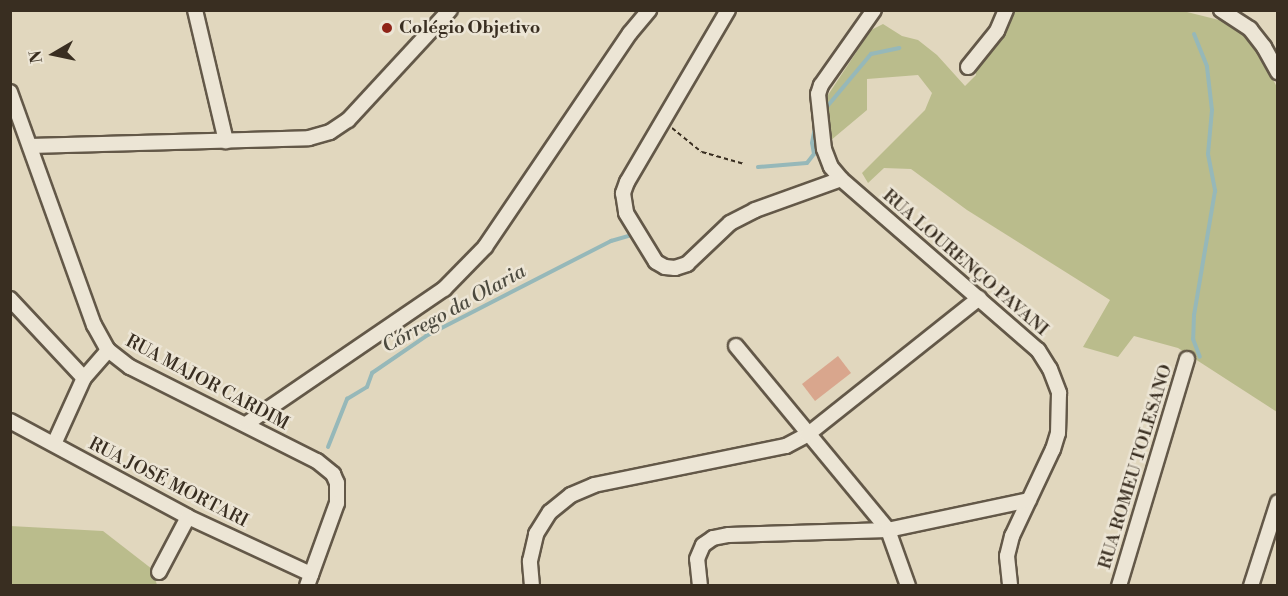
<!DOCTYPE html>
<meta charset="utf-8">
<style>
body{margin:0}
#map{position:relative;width:1288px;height:596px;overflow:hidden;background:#e1d7be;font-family:"Libre Bodoni",serif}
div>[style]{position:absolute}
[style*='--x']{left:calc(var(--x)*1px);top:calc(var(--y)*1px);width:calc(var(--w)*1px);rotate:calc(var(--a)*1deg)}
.green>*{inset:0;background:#babc8c}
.stream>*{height:4px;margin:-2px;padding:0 2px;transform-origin:2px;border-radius:2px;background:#96b8b9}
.building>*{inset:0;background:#d9a68d}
.path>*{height:2px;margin-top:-1px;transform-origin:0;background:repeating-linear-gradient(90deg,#392e21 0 4.5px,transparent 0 7.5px)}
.roads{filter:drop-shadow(2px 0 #635848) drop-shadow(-2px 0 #635848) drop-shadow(0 2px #635848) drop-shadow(0 -2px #635848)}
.minor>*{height:14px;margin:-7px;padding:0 7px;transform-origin:7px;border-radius:7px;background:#ece5d5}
.dots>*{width:16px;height:16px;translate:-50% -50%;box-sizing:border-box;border:3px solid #ece5d5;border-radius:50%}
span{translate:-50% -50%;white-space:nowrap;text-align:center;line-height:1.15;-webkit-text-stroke:5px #ece5d5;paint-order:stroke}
.poi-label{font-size:18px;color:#392e21;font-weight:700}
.left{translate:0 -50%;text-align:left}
.street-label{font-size:18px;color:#392e21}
.water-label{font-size:20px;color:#4c4a3f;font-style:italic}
.frame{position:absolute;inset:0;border:12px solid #392e21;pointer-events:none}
.north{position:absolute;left:24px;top:24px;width:60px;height:60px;-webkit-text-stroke:4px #ece5d5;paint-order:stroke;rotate:261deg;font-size:16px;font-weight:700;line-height:24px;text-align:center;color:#392e21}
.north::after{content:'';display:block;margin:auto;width:21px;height:27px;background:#392e21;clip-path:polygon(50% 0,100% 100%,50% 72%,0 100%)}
</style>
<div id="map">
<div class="green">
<div style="clip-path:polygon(1008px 11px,1183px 11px,1223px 21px,1250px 37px,1277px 87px,1277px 412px,1178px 348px,1134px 336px,1118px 357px,1083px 347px,1110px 300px,967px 210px,911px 169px,884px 168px,868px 183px,862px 173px,925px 110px,932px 93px,918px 75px,867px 79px,867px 110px,830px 141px,822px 104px,871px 30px,883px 24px,902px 36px,918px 40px,937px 55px,965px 86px,976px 75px,976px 63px)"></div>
<div style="clip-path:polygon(10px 526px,103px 531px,152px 569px,157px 585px,11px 585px)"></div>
</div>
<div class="stream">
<div style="--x:1194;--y:34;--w:35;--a:68"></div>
<div style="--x:1207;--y:67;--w:43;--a:83.4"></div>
<div style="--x:1212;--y:110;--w:44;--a:95.2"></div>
<div style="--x:1208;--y:154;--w:38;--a:79"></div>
<div style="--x:1215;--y:191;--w:126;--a:99.6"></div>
<div style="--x:1194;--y:315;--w:24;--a:92"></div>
<div style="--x:1193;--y:339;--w:19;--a:69"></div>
<div style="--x:825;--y:109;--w:72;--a:-50.1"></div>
<div style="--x:871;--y:54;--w:29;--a:-12"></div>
<div style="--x:758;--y:167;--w:49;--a:-4.7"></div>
<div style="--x:807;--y:163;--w:11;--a:-52"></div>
<div style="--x:814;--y:154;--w:11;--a:-100"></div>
<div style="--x:812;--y:143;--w:16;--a:-79"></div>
<div style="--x:328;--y:447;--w:52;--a:-68.4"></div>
<div style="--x:347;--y:399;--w:23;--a:-31"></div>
<div style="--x:367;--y:387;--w:15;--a:-70"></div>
<div style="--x:372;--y:373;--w:65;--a:-34.4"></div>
<div style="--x:426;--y:336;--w:208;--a:-27.2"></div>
<div style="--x:611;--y:241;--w:22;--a:-16"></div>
</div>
<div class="building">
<div style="clip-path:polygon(838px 356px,851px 373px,815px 401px,802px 384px)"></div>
</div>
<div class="path">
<div style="--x:672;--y:128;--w:38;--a:39"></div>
<div style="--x:702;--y:152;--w:44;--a:15.9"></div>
</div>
<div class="roads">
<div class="minor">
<div style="--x:195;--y:10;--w:135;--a:76.7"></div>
<div style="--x:728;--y:10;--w:199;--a:120.4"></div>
<div style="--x:627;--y:182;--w:12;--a:110"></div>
<div style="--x:623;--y:193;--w:20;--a:81"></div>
<div style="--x:626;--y:213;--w:57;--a:58.5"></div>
<div style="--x:656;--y:262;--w:10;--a:29"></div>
<div style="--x:665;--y:267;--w:10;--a:6"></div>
<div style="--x:675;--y:268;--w:13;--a:-18"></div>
<div style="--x:687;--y:264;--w:59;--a:-43.6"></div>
<div style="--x:730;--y:223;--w:28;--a:-27"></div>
<div style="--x:755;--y:210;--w:91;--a:-19.8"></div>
<div style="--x:874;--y:10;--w:92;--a:125.2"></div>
<div style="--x:821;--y:85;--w:9;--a:108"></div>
<div style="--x:818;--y:94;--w:55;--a:83.8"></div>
<div style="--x:824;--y:149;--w:19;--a:69"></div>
<div style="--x:831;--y:167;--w:16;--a:50"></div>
<div style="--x:841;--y:179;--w:261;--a:41"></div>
<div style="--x:1038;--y:350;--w:22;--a:58"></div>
<div style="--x:1050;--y:369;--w:26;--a:69"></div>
<div style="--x:1059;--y:393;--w:40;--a:91.4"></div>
<div style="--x:1058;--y:433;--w:17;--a:107"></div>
<div style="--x:1053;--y:449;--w:96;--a:115.2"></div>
<div style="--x:1012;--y:536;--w:21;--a:104"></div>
<div style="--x:1007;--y:556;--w:30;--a:84"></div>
<div style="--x:1221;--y:10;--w:35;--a:33"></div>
<div style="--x:1250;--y:29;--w:23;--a:52"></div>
<div style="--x:1264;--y:47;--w:29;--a:61"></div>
<div style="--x:968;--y:67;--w:46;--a:-51.1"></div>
<div style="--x:997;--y:31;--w:23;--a:-67"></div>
<div style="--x:10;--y:92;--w:248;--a:70.2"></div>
<div style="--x:94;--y:325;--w:29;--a:61"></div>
<div style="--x:108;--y:350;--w:28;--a:38"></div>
<div style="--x:130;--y:367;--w:209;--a:26.7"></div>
<div style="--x:317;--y:461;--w:21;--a:39"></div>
<div style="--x:333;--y:474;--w:10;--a:66"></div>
<div style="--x:337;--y:483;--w:20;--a:90"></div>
<div style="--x:337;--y:503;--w:88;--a:109.9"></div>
<div style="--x:30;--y:146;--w:279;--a:-1.6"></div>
<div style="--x:309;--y:138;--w:22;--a:-16"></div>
<div style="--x:330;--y:132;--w:22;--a:-34"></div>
<div style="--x:348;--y:120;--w:150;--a:-47.2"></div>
<div style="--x:10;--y:299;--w:108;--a:46.9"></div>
<div style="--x:736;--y:346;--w:239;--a:50.4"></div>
<div style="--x:888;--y:530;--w:59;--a:70.3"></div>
<div style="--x:10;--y:421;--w:202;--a:28.3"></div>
<div style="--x:188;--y:517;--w:136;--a:24.9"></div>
<div style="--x:246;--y:424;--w:240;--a:-34.3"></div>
<div style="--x:444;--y:289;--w:59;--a:-45.7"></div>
<div style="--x:485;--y:247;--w:258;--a:-55.9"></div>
<div style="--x:630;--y:33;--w:30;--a:-50"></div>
<div style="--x:54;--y:444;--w:72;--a:-65.6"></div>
<div style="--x:84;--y:378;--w:37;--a:-49"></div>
<div style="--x:159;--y:572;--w:62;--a:-62.2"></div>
<div style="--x:532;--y:586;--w:25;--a:-95"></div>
<div style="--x:530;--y:561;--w:28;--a:-77"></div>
<div style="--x:536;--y:534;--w:26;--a:-58"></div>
<div style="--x:550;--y:512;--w:27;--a:-39"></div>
<div style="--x:571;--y:495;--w:25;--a:-23"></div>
<div style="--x:594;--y:485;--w:196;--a:-11.5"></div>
<div style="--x:786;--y:446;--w:24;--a:-28"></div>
<div style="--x:807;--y:435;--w:220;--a:-38.5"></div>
<div style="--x:700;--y:586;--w:27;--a:-96"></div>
<div style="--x:697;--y:559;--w:15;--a:-67"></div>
<div style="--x:703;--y:545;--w:12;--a:-35"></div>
<div style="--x:713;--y:538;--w:16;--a:-11"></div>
<div style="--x:729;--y:535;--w:159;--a:-1.8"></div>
<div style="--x:888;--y:530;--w:144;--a:-12"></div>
<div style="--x:1119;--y:586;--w:237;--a:-73.3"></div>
<div style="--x:1251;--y:586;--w:88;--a:-72.2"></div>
</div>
</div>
<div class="dots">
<div style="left:387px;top:28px;background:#8f2418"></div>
</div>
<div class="poi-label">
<span class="left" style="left:399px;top:28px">Colégio Objetivo</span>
</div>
<div class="street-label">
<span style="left:965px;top:263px;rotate:41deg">RUA LOURENÇO PAVANI</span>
<span style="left:207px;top:383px;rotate:28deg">RUA MAJOR CARDIM</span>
<span style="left:1136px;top:467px;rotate:-73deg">RUA ROMEU TOLESANO</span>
<span style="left:168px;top:483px;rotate:27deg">RUA JOSÉ MORTARI</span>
</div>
<div class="water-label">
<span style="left:454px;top:309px;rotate:-29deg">Córrego da Olaria</span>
</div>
<div class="frame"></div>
<div class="north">N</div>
</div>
